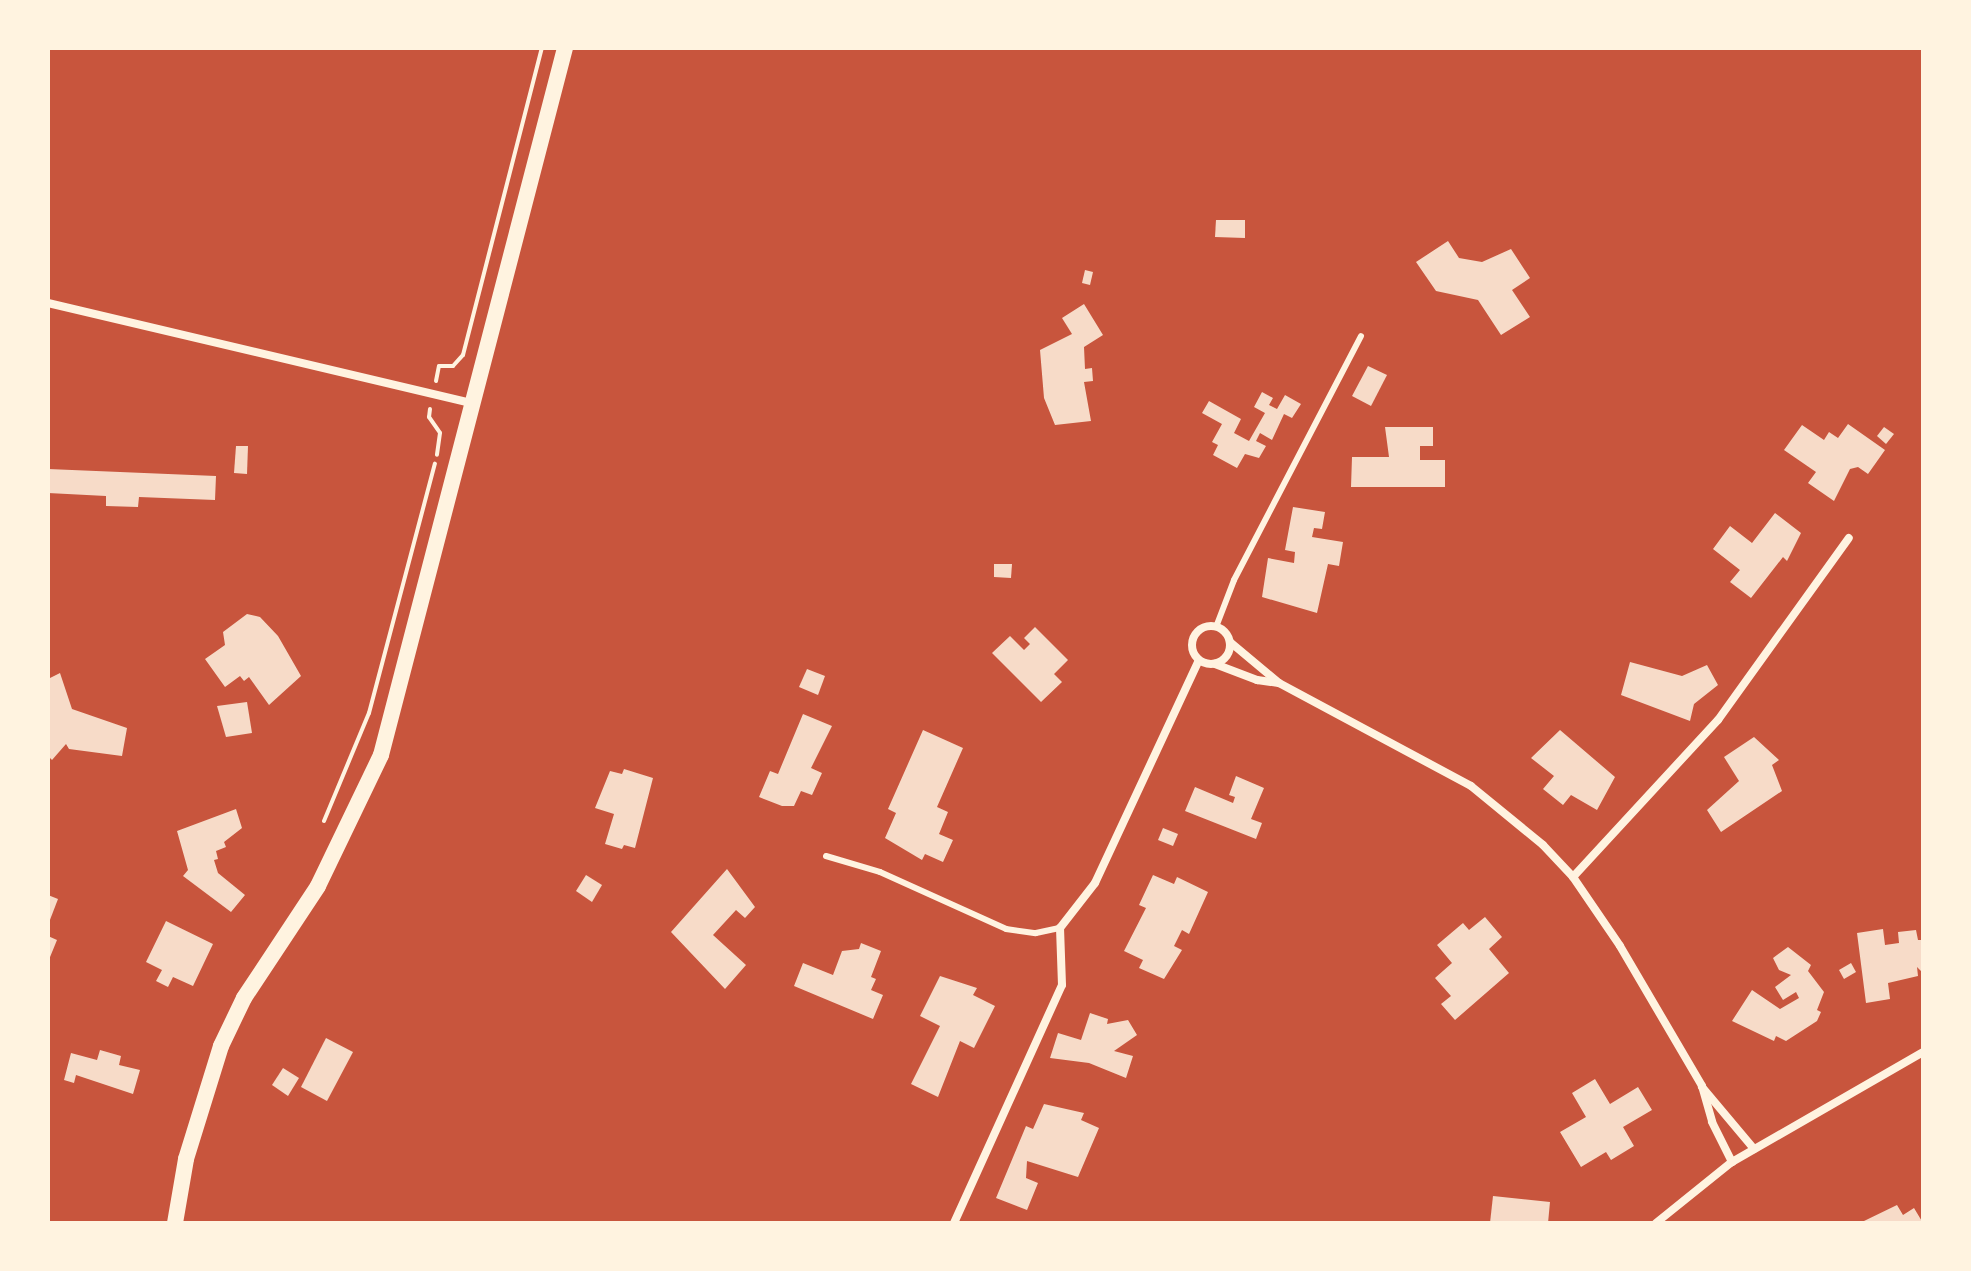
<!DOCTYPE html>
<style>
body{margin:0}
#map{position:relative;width:1971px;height:1271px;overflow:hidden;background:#c8553d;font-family:Figtree,sans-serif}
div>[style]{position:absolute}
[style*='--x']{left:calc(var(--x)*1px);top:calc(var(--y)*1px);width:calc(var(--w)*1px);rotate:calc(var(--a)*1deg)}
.building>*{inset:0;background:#f7dbc8}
.path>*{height:4px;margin:-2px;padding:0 2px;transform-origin:2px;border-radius:2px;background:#fff3e0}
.service>*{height:6px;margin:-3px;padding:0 3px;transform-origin:3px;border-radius:3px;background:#fff3e0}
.minor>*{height:8px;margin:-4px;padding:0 4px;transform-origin:4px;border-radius:4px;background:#fff3e0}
.minor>.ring{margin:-4px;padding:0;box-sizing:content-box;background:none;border:8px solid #fff3e0;border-radius:50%}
.secondary>*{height:16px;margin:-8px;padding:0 8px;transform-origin:8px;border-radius:8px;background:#fff3e0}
span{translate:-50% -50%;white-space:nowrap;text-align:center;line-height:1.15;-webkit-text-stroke:8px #fff3e0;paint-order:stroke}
.frame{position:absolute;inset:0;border:50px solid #fff3e0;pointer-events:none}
</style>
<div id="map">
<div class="building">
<div style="clip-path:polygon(1216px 220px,1245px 220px,1245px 238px,1215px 237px)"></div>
<div style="clip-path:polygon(1448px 241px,1459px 258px,1482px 262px,1511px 249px,1530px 278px,1512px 290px,1530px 317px,1501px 335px,1478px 300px,1436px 291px,1416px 262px)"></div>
<div style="clip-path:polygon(1085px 270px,1093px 272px,1090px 285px,1082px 283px)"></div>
<div style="clip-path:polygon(1084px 304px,1103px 335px,1084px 347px,1085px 369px,1092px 368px,1093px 381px,1084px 382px,1091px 421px,1055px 425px,1044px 398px,1040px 350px,1072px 334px,1062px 318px)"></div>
<div style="clip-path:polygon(1368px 366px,1387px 375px,1371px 406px,1352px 396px)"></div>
<div style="clip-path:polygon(1262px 392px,1273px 398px,1269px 405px,1277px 409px,1285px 395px,1301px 404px,1292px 418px,1284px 414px,1272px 440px,1260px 433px,1256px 441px,1266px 446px,1259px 458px,1245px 454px,1237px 468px,1213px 455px,1218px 445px,1212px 442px,1222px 424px,1202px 413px,1209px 401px,1241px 419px,1234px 433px,1249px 441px,1265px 413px,1254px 407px)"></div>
<div style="clip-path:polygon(1848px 424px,1885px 450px,1868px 474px,1858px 467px,1850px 469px,1834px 501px,1808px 483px,1816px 472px,1784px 450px,1802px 425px,1824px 440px,1829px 432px,1838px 438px)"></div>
<div style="clip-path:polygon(1385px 427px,1433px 427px,1433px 446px,1420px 446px,1420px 460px,1445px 460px,1445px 487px,1351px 487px,1352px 457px,1389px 457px)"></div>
<div style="clip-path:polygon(1884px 427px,1894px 434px,1886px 444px,1877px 436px)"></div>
<div style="clip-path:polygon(236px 446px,248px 446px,247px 474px,234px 473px)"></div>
<div style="clip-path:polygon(48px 469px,216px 476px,215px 500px,139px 497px,138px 507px,106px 506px,106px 496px,48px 493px)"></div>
<div style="clip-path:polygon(1293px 507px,1325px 512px,1322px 529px,1314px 528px,1312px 537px,1343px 542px,1339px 566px,1328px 564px,1317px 613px,1262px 597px,1268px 558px,1294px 563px,1295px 552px,1285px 550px)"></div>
<div style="clip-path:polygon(1775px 513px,1801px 533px,1787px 561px,1783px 557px,1751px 598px,1730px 582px,1740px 570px,1713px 549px,1730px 526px,1752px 543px)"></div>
<div style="clip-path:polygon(994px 564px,1012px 564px,1011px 578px,994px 577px)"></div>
<div style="clip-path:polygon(247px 614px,260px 617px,278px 636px,301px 676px,269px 705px,249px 677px,244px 681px,240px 676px,225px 687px,205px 659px,225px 645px,223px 632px)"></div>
<div style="clip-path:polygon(1035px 627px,1068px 660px,1054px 674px,1062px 682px,1041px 702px,992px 653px,1010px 636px,1024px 650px,1030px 644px,1024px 638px)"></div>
<div style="clip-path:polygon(1630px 662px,1682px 676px,1707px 665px,1718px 685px,1694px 704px,1690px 721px,1621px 695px)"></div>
<div style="clip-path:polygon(807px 669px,825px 676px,818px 695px,799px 687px)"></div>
<div style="clip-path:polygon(60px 673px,72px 709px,127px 728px,122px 756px,69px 749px,66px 744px,52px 760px,48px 756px,48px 679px)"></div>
<div style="clip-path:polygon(247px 702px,252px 733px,226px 737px,217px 706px)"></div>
<div style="clip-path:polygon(803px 714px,832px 726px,811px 768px,822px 773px,812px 795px,801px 791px,794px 806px,782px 806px,759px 797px,770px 771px,778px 774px)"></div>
<div style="clip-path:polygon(923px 730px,963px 748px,937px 807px,948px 812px,939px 834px,953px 840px,943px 862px,925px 854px,922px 860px,885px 838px,896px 813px,888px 809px)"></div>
<div style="clip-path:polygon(1560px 730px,1615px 777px,1597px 810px,1571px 795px,1563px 805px,1543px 789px,1554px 776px,1531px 758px)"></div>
<div style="clip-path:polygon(1754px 737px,1779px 760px,1772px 765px,1782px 791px,1721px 832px,1707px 810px,1739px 781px,1724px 757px)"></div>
<div style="clip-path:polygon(624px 769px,653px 778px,635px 848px,624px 845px,622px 849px,605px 844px,614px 814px,595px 808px,610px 771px,622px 774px)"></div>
<div style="clip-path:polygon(1236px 776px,1264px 788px,1251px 819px,1262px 823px,1256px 839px,1185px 811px,1195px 787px,1233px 803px,1235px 797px,1229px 795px)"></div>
<div style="clip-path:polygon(236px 809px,242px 828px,224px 842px,226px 847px,216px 851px,218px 859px,214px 860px,218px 873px,245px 895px,231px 912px,183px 876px,188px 870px,177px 831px)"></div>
<div style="clip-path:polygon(1163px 828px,1178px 834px,1173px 846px,1158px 840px)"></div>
<div style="clip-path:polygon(727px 869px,755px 907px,745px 918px,736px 910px,713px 935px,746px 965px,725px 989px,671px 932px)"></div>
<div style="clip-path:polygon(586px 875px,602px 885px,592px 902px,576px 891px)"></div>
<div style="clip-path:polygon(1153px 875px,1174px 884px,1177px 877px,1208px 892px,1189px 934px,1182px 930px,1174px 946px,1182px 950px,1164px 979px,1139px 968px,1143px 960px,1124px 951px,1146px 908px,1139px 905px)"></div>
<div style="clip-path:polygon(48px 895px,58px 899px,48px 925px)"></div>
<div style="clip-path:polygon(1485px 917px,1502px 937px,1489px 949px,1509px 973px,1455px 1020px,1441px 1004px,1451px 996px,1435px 978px,1452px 963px,1437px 945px,1463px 923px,1469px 930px)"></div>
<div style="clip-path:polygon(166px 921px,213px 944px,193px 986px,173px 977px,168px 987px,156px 981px,162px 970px,146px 962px)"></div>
<div style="clip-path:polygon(1883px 929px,1885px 945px,1899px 943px,1898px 932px,1916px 930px,1918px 940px,1923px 940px,1923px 973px,1917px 967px,1918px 976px,1888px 983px,1890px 999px,1866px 1003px,1857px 933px)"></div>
<div style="clip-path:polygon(48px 936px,57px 940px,48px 962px)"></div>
<div style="clip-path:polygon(861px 943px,881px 951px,871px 977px,876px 979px,871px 990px,883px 995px,873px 1019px,794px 986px,803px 963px,833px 975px,842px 951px,859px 949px)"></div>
<div style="clip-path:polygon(1788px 947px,1811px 965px,1808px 971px,1824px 992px,1817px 1010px,1821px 1012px,1817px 1021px,1786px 1041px,1776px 1036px,1774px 1041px,1732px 1021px,1752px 990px,1780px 1009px,1799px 998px,1796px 992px,1783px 1000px,1775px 987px,1791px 975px,1779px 970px,1773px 958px)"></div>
<div style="clip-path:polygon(1851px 963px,1856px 972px,1844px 979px,1839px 970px)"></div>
<div style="clip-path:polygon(940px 976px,977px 988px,973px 995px,995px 1006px,974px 1048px,960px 1041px,938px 1097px,911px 1084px,940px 1026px,920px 1016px)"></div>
<div style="clip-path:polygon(1090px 1013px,1108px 1019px,1107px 1024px,1128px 1020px,1137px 1035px,1114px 1051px,1133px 1056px,1126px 1078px,1089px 1063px,1050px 1058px,1058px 1033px,1081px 1040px)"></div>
<div style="clip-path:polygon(326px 1038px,353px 1052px,327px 1101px,301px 1087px)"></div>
<div style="clip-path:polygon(100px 1050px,121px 1056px,119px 1065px,140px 1070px,133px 1094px,76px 1075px,74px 1083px,64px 1080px,71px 1053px,97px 1060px)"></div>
<div style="clip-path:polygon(283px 1068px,299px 1078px,288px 1096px,272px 1085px)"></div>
<div style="clip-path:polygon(1595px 1079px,1610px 1104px,1638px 1087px,1652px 1110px,1623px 1127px,1634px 1146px,1611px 1160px,1606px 1152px,1581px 1167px,1560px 1132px,1586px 1117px,1572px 1093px)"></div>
<div style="clip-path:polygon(1044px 1104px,1084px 1113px,1081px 1120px,1099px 1128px,1078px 1177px,1027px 1161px,1026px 1178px,1038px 1183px,1027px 1210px,996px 1198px,1026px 1126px,1033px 1129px)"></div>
<div style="clip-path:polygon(1493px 1196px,1550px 1202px,1548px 1223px,1490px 1223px)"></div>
<div style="clip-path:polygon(1897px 1205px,1903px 1215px,1914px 1208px,1923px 1223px,1864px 1221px)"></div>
</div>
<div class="path">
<div style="--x:436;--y:381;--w:15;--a:-79"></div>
<div style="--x:439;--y:366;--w:14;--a:0"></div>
<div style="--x:453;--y:366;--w:15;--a:-48"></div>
<div style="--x:463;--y:355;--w:317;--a:-75.6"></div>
<div style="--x:430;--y:409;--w:8;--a:97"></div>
<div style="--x:429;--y:417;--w:19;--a:55"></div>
<div style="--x:440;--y:433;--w:22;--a:98"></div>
<div style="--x:324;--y:821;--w:117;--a:-67.4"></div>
<div style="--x:369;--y:713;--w:258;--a:-75.2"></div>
</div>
<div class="service">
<div style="--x:1216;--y:627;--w:50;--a:-69"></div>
<div style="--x:1234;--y:580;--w:275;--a:-62.5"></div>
<div style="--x:826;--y:856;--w:56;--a:16.5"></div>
<div style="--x:880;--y:872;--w:138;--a:24.3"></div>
<div style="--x:1006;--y:929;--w:30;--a:8"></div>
<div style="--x:1036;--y:933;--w:25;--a:-12"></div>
</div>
<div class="minor">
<div style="--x:48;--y:303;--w:439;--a:13.3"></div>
<div class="ring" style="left:1192px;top:626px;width:30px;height:30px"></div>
<div style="--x:1230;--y:642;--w:64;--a:39.9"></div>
<div style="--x:1279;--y:683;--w:218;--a:28.2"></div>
<div style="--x:1471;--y:786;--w:93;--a:39.3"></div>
<div style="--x:1543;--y:845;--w:44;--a:46.8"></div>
<div style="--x:1573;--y:877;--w:83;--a:55.7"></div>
<div style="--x:1620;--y:946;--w:162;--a:59.6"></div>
<div style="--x:1702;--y:1086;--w:37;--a:74"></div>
<div style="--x:1712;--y:1122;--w:45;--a:63.4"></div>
<div style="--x:1215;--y:664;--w:45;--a:20.9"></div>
<div style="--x:1257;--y:680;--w:22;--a:8"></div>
<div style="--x:1573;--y:877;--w:214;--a:-47.3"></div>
<div style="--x:1718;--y:720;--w:224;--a:-54.3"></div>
<div style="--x:1702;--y:1087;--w:81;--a:50"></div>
<div style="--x:954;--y:1223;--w:261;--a:-65.6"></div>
<div style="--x:1062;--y:985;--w:57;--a:-92"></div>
<div style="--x:1060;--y:928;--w:57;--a:-52.1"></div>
<div style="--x:1095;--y:883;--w:246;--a:-65"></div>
<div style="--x:1656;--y:1223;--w:97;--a:-38.8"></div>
<div style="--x:1732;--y:1162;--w:220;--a:-29.9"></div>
</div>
<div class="secondary">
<div style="--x:175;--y:1223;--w:65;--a:-80.2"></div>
<div style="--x:186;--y:1159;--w:118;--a:-72.8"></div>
<div style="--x:221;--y:1046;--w:53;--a:-64.4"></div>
<div style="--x:244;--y:998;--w:134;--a:-56.5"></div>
<div style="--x:318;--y:886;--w:145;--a:-64.3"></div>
<div style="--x:381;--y:755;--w:731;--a:-75.41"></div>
</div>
<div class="frame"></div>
</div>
